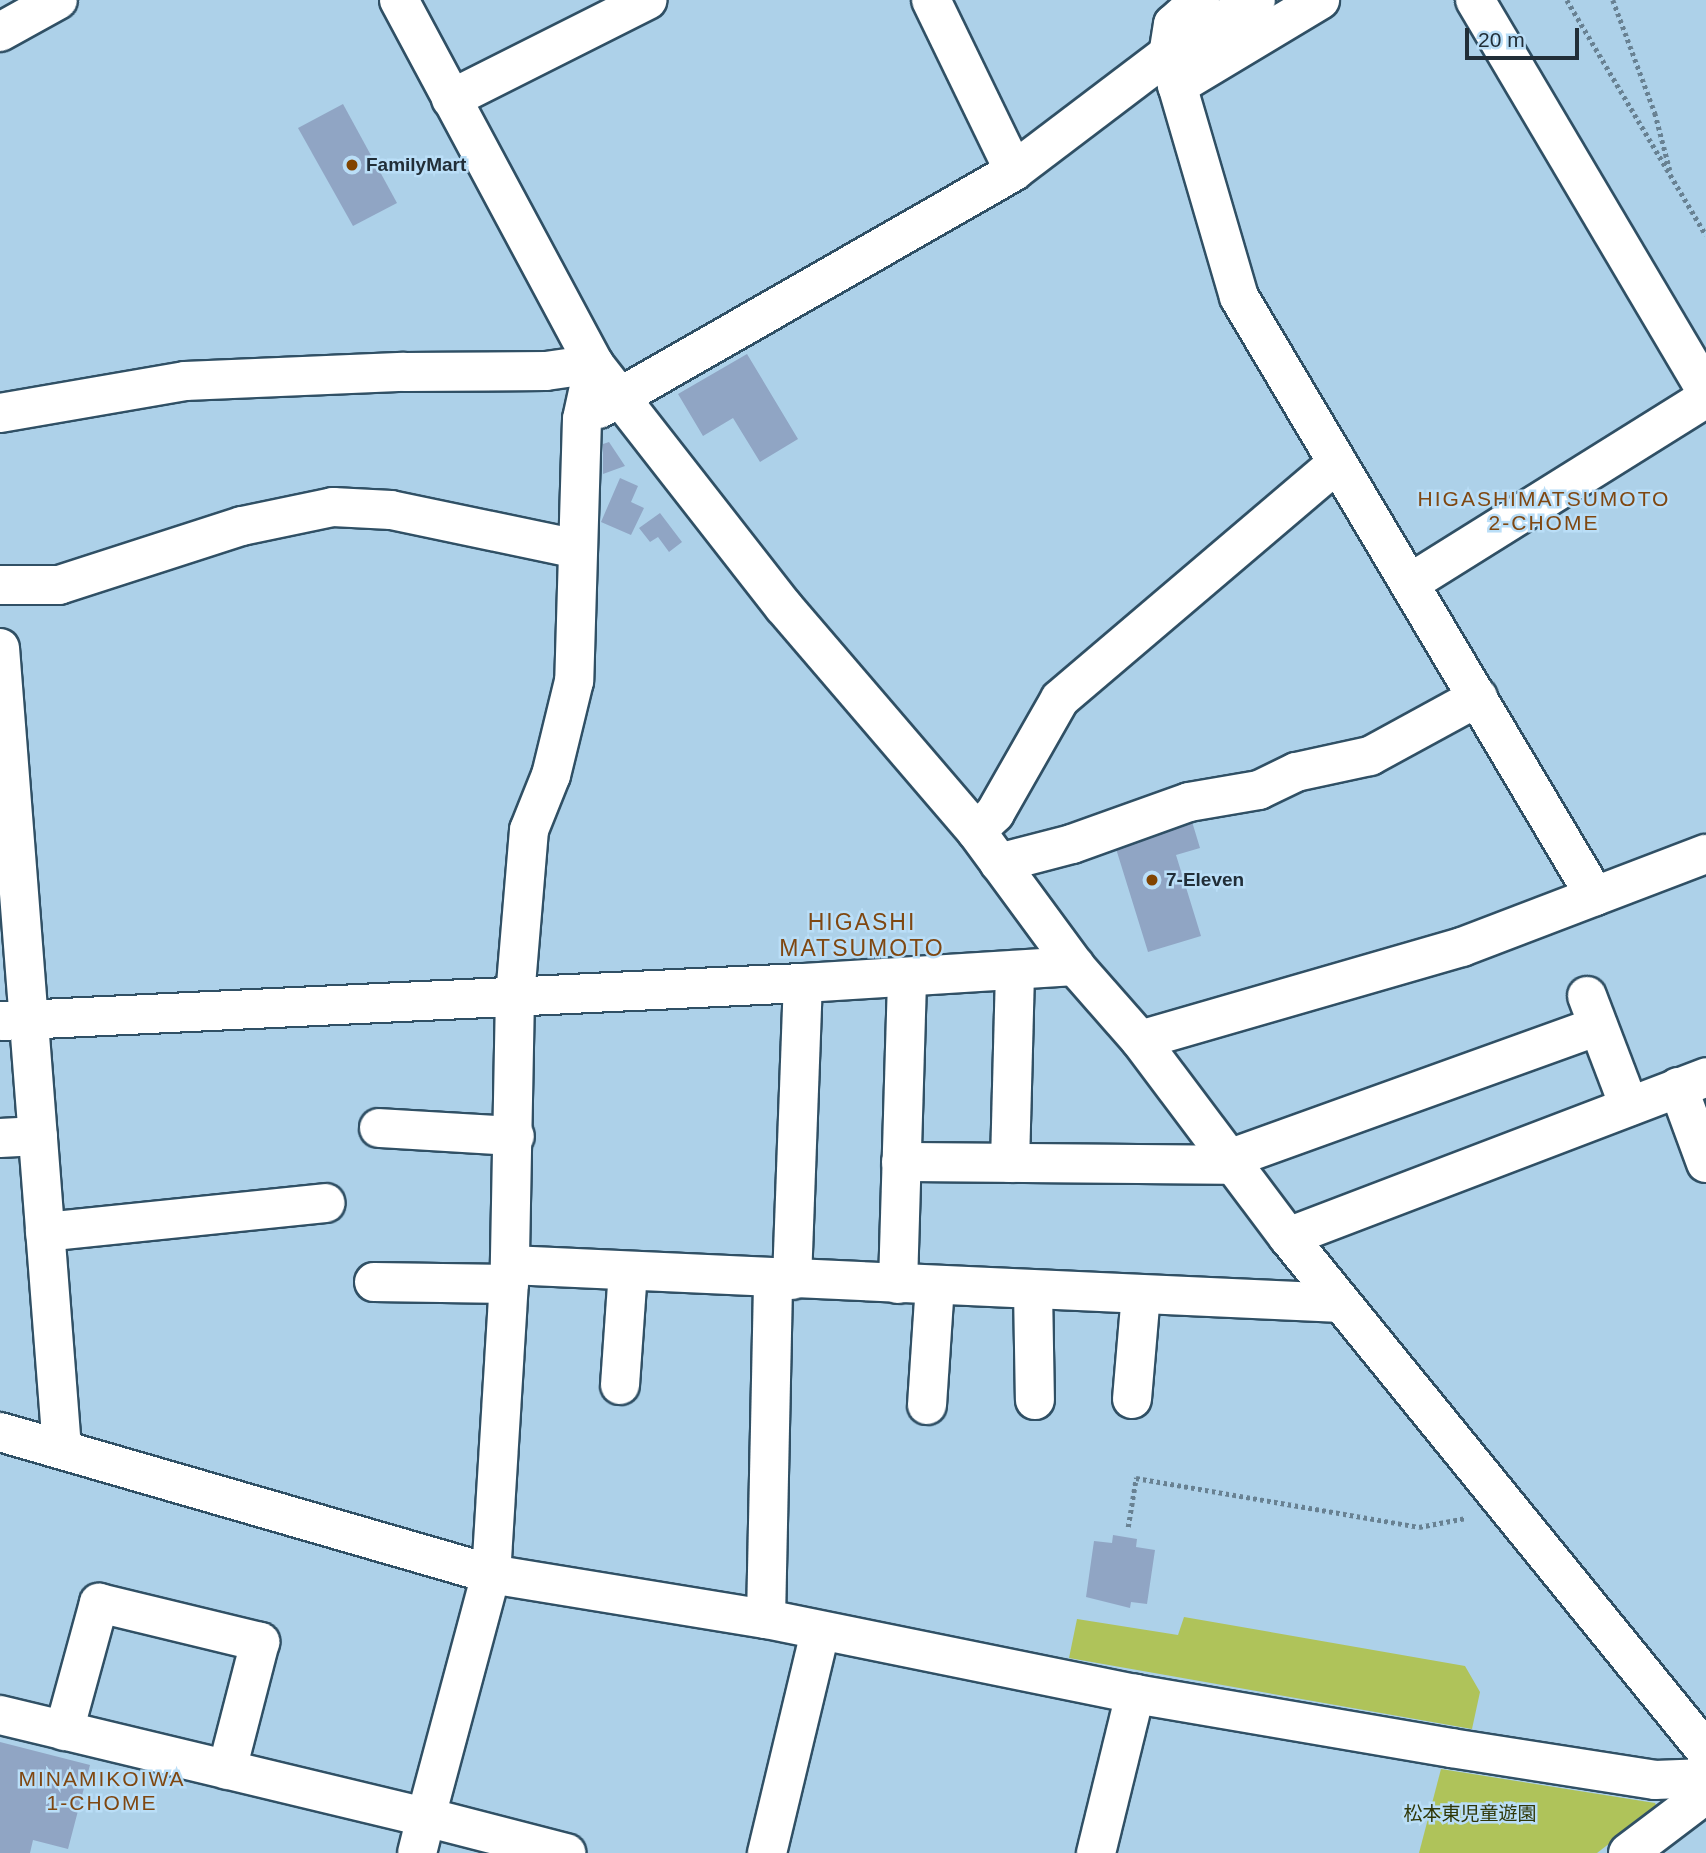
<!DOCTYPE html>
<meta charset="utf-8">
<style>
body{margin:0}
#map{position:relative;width:1706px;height:1853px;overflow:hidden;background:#add1e9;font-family:Arial,"Noto Sans JP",sans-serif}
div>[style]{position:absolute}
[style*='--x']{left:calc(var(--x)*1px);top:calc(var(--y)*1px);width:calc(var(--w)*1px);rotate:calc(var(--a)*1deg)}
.green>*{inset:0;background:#afc35a}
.building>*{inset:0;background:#90a5c4}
.path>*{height:4.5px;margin-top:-2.25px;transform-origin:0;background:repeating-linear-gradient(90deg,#688192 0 3.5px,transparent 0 7px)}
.roads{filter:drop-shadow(2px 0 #305065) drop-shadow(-2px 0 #305065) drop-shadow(0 2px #305065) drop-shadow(0 -2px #305065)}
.minor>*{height:38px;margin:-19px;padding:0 19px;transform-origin:19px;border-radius:19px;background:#fff}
.dots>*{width:19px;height:19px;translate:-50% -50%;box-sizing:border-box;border:4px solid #badef7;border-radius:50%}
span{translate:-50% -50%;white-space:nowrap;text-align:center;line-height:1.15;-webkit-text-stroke:5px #badef7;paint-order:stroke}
.poi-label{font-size:19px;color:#212e38;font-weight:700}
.left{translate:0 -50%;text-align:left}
.park-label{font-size:19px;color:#2f3708}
.neighbourhood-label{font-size:21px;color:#7f4711;letter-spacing:2px}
.quarter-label{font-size:23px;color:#7f4711;letter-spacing:2px}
.scale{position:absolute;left:1465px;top:28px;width:114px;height:32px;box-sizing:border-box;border:4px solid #212e38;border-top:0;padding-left:9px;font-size:21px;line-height:24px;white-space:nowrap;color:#212e38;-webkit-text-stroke:5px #badef7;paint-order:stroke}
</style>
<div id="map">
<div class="green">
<div style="clip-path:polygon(1184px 1617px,1465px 1666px,1480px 1692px,1472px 1729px,1069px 1658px,1077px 1619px,1178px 1635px)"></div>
<div style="clip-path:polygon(1441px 1769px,1655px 1803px,1657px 1807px,1597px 1853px,1419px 1853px)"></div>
</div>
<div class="building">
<div style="clip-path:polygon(343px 104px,397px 203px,353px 226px,298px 128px)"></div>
<div style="clip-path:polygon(747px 354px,798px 439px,760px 462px,733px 418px,703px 436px,678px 394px)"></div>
<div style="clip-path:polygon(609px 442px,625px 466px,603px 474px,603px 444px)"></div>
<div style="clip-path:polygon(620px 478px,638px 486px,631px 502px,644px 508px,631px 535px,601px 522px)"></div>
<div style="clip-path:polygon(660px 513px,682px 542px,669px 552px,658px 537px,650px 542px,639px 528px)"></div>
<div style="clip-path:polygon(1190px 815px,1200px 848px,1176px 855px,1201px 936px,1148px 952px,1113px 839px)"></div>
<div style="clip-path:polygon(1113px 1535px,1137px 1539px,1136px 1547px,1155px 1550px,1147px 1604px,1131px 1602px,1130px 1608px,1086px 1597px,1094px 1541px,1112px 1543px)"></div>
<div style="clip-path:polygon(0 1742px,90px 1765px,68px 1849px,33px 1840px,30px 1853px,0 1853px)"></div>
</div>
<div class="path">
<div style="--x:1567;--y:0;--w:273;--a:59.4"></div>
<div style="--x:1613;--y:0;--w:121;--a:69.6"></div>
<div style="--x:1655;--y:113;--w:59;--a:75.3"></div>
<div style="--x:1128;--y:1527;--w:50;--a:-80.7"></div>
<div style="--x:1136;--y:1478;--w:287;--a:9.8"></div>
<div style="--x:1419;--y:1527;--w:48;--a:-10.8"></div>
</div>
<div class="roads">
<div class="minor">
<div style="--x:399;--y:0;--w:413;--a:61.8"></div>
<div style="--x:594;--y:364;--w:308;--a:52"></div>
<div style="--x:784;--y:607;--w:295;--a:49.4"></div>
<div style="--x:976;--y:831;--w:167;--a:53.7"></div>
<div style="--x:1075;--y:966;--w:98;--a:48.7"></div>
<div style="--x:1140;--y:1040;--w:246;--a:53.1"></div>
<div style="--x:1288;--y:1237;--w:663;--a:50.88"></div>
<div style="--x:931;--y:0;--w:190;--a:64.1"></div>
<div style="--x:1200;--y:0;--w:36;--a:138"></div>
<div style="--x:1173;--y:24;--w:30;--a:99"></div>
<div style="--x:1168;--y:54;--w:253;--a:73.7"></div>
<div style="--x:1239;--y:297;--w:697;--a:59.28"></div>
<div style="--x:1475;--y:0;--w:454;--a:59.4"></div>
<div style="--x:0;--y:32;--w:66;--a:-28.9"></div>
<div style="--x:1177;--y:86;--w:167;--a:-31"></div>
<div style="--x:451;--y:99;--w:220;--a:-26.7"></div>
<div style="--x:599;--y:409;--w:478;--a:-29.8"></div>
<div style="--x:1014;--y:171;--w:193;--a:-37.2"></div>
<div style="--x:1168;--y:54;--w:103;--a:-31.5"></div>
<div style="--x:0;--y:413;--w:188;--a:-9.8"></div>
<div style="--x:185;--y:381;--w:219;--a:-2.4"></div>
<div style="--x:404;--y:372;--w:142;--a:-0.4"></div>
<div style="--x:546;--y:371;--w:49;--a:-8.3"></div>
<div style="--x:594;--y:364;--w:56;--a:102.3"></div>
<div style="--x:582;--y:419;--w:262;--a:91.7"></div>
<div style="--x:574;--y:681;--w:97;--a:103.7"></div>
<div style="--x:551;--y:775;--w:59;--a:111.8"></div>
<div style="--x:529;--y:830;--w:166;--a:94.8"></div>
<div style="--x:515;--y:995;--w:270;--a:91.1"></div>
<div style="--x:510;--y:1265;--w:310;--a:93.5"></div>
<div style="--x:491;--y:1574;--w:252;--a:105"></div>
<div style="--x:426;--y:1817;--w:145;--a:14.4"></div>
<div style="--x:1410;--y:583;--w:349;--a:-32"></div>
<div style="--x:0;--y:585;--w:59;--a:0"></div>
<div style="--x:59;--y:585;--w:192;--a:-17.9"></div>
<div style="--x:242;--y:526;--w:93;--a:-11.8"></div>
<div style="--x:333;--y:507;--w:58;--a:3"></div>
<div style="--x:391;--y:510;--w:191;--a:11.8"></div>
<div style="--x:0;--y:648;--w:803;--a:85.57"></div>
<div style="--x:976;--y:831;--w:26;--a:-43"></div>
<div style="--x:995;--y:813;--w:131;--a:-60.3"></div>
<div style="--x:1060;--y:699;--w:364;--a:-40.4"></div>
<div style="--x:999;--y:863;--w:75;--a:-14.6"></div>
<div style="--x:1072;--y:844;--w:124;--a:-19.7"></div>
<div style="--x:1189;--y:802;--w:71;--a:-9.7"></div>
<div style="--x:1259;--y:790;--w:41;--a:-25.9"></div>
<div style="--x:1296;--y:772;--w:76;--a:-12.2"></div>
<div style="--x:1370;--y:756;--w:123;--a:-28.6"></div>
<div style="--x:1587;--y:996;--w:118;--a:69.1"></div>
<div style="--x:0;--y:1021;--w:804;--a:-2.71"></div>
<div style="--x:803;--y:983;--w:273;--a:-3.6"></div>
<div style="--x:1140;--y:1040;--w:335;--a:-16.1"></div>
<div style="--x:1462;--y:947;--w:261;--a:-20.9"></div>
<div style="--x:1678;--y:1087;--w:81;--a:69.8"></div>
<div style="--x:379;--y:1128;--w:136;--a:3.4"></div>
<div style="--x:0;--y:1138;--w:38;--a:-3"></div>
<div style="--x:1229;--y:1159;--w:392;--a:-19.8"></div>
<div style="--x:901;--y:1162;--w:332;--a:0.5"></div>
<div style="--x:1010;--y:1163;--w:193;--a:-88.5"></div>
<div style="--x:45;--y:1232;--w:282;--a:-5.9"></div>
<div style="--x:1288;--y:1237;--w:448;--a:-20.9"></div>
<div style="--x:510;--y:1265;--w:832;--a:2.62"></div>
<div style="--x:792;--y:1280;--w:297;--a:-87.9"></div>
<div style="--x:374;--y:1282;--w:135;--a:0.8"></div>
<div style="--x:898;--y:1284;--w:307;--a:-88.3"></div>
<div style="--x:1033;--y:1290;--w:110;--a:89"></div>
<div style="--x:620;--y:1385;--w:114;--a:-86"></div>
<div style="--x:1132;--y:1399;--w:105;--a:-85.1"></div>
<div style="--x:927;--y:1405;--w:120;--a:-86.2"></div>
<div style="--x:0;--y:1432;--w:511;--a:16.13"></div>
<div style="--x:491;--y:1574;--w:279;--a:9.3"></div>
<div style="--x:766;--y:1619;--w:377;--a:11.5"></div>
<div style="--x:1135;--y:1694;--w:321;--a:9.7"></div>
<div style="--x:1451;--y:1748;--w:206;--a:8.9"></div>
<div style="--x:1655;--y:1780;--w:51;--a:-2.2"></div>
<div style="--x:766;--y:1619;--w:340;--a:-88.8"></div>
<div style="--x:0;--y:1715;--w:438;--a:13.5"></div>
<div style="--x:426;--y:1817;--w:37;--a:104"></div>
<div style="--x:64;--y:1731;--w:133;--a:-74.7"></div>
<div style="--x:99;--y:1603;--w:166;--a:13.6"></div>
<div style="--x:260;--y:1642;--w:132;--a:104.5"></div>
<div style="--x:767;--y:1853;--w:227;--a:-76.5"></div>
<div style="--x:1096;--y:1853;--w:164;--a:-76.2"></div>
<div style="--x:1628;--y:1853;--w:98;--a:-37.1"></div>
</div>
</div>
<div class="dots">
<div style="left:352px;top:165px;background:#814400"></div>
<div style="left:1152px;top:880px;background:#814400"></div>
</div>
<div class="poi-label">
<span class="left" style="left:366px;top:165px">FamilyMart</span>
<span class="left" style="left:1166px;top:880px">7-Eleven</span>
</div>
<div class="park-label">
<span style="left:1470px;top:1814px">松本東児童遊園</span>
</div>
<div class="neighbourhood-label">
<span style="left:1544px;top:511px">HIGASHIMATSUMOTO<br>2-CHOME</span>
<span style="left:102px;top:1791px">MINAMIKOIWA<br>1-CHOME</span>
</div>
<div class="quarter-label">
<span style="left:862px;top:935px">HIGASHI<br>MATSUMOTO</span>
</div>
<div class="scale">20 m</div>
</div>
